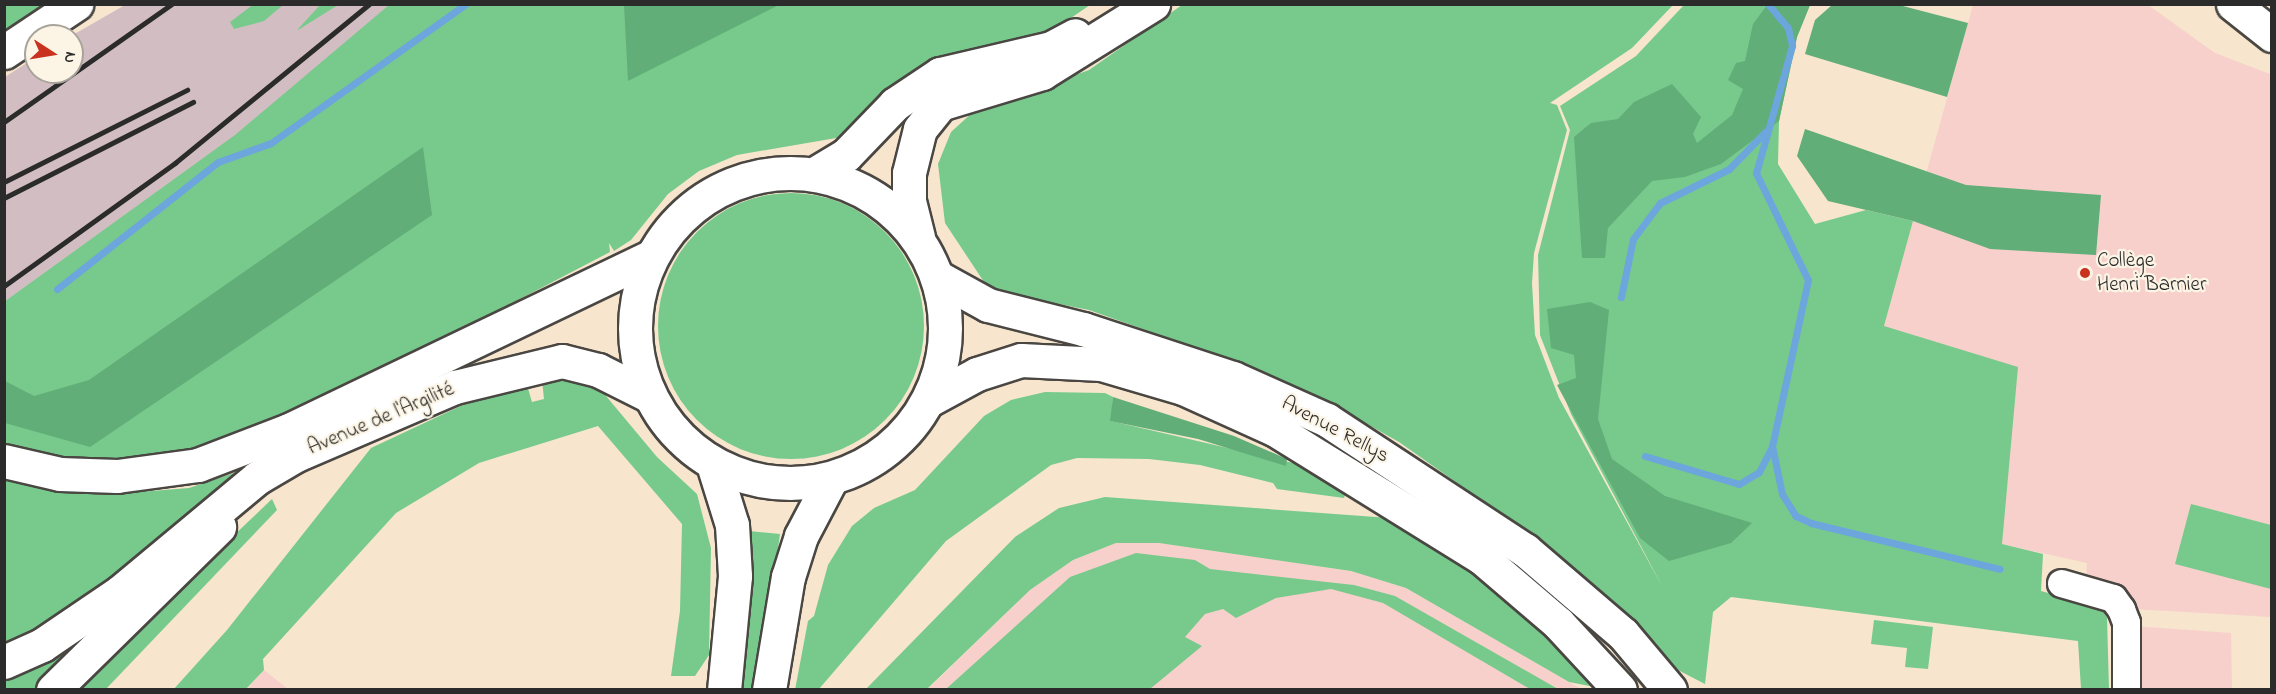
<!DOCTYPE html>
<meta charset="utf-8">
<style>
body{margin:0}
#map{position:relative;width:2276px;height:694px;overflow:hidden;background:#f7e5cd;font-family:"Indie Flower",sans-serif}
div>[style]{position:absolute}
[style*='--x']{left:calc(var(--x)*1px);top:calc(var(--y)*1px);width:calc(var(--w)*1px);rotate:calc(var(--a)*1deg)}
.built>*{inset:0;background:#f7d0cb}
.industrial>*{inset:0;background:#d2bec2}
.green>*{inset:0;background:#77ca8c}
.round{border-radius:50%}
.forest>*{inset:0;background:#61ae78}
.stream>*{height:7px;margin:-3.5px;padding:0 3.5px;transform-origin:3.5px;border-radius:3.5px;background:#6da6dc}
.roads{filter:drop-shadow(2px 0 #4a4743) drop-shadow(-2px 0 #4a4743) drop-shadow(0 2px #4a4743) drop-shadow(0 -2px #4a4743)}
.minor>*{height:27px;margin:-13.5px;padding:0 13.5px;transform-origin:13.5px;border-radius:13.5px;background:#fff}
.tertiary>*{height:33px;margin:-16.5px;padding:0 16.5px;transform-origin:16.5px;border-radius:16.5px;background:#fff}
.secondary>*{height:33px;margin:-16.5px;padding:0 16.5px;transform-origin:16.5px;border-radius:16.5px;background:#fff}
.secondary>.ring{margin:-16.5px;padding:0;box-sizing:content-box;background:none;border:33px solid #fff;border-radius:50%}
.motorway>*{height:33px;margin:-16.5px;padding:0 16.5px;transform-origin:16.5px;border-radius:16.5px;background:#fff}
.rail>*{height:4.5px;margin:-2.25px;padding:0 2.25px;transform-origin:2.25px;border-radius:2.25px;background:#2b2b2b}
.dots>*{width:16px;height:16px;translate:-50% -50%;box-sizing:border-box;border:3px solid #fcf5e5;border-radius:50%}
span{translate:-50% -50%;white-space:nowrap;text-align:center;line-height:1.15;-webkit-text-stroke:4.5px #fcf5e5;paint-order:stroke}
.poi-label{font-size:21px;color:#2b2b2b}
.left{translate:0 -50%;text-align:left}
.street-label{font-size:21px;color:#2b2b2b}
.frame{position:absolute;inset:0;border:6px solid #2b2b2b;pointer-events:none}
.north{position:absolute;left:24px;top:24px;width:60px;height:60px;box-sizing:border-box;background:#fcf5e5;border:2px solid #a8a49b;border-radius:50%;rotate:102deg;font-size:16px;font-weight:700;line-height:24px;text-align:center;color:#2b2b2b}
.north::after{content:'';display:block;margin:auto;width:21px;height:27px;background:#c8321e;clip-path:polygon(50% 0,100% 100%,50% 72%,0 100%)}
</style>
<div id="map">
<div class="built">
<div style="clip-path:polygon(1973px 5px,2148px 5px,2215px 53px,2270px 74px,2271px 617px,2133px 609px,2122px 590px,2086px 581px,2087px 563px,2002px 544px,1884px 325px)"></div>
<div style="clip-path:polygon(1116px 543px,1159px 543px,1351px 571px,1406px 588px,1581px 689px,927px 690px,1030px 590px,1073px 560px)"></div>
<div style="clip-path:polygon(2133px 626px,2231px 633px,2232px 689px,2132px 690px)"></div>
<div style="clip-path:polygon(264px 670px,288px 689px,246px 690px)"></div>
</div>
<div class="industrial">
<div style="clip-path:polygon(125px 5px,508px 5px,235px 136px,5px 302px,5px 77px,36px 57px,36px 72px,72px 72px,71px 36px)"></div>
</div>
<div class="green">
<div style="clip-path:polygon(254px 4px,283px 5px,264px 21px,234px 29px,230px 22px)"></div>
<div style="clip-path:polygon(5px 5px,54px 5px,5px 36px)"></div>
<div style="clip-path:polygon(320px 5px,338px 5px,298px 30px,298px 29px)"></div>
<div style="clip-path:polygon(389px 5px,1090px 5px,1040px 39px,842px 137px,737px 155px,699px 171px,668px 194px,631px 240px,614px 251px,609px 243px,610px 252px,382px 371px,242px 437px,173px 458px,103px 464px,33px 454px,5px 443px,4px 302px,235px 135px)"></div>
<div style="clip-path:polygon(1182px 5px,1673px 5px,1632px 48px,1550px 103px,1557px 105px,1567px 130px,1534px 253px,1532px 283px,1535px 335px,1559px 398px,1663px 588px,1571px 414px,1540px 335px,1538px 255px,1570px 130px,1560px 106px,1636px 56px,1684px 5px,1810px 5px,1797px 37px,1779px 121px,1778px 164px,1815px 224px,1866px 210px,1913px 221px,1884px 326px,2018px 367px,2002px 544px,2043px 554px,2041px 591px,2102px 608px,2107px 618px,2109px 689px,2081px 689px,2078px 641px,1731px 597px,1713px 612px,1705px 684px,1674px 668px,1628px 619px,1534px 537px,1399px 442px,1335px 406px,1239px 363px,1089px 310px,1003px 293px,984px 282px,945px 223px,938px 164px,951px 132px,973px 112px,1089px 70px)"></div>
<div class="round" style="left:658px;top:193px;width:266px;height:266px"></div>
<div style="clip-path:polygon(558px 378px,601px 390px,657px 457px,697px 494px,711px 548px,709px 655px,695px 676px,671px 676px,680px 611px,682px 524px,598px 426px,479px 463px,396px 513px,263px 659px,264px 670px,246px 689px,173px 690px,227px 630px,371px 448px,482px 396px,527px 385px,532px 402px,544px 399px,542px 380px)"></div>
<div style="clip-path:polygon(1045px 392px,1105px 393px,1113px 397px,1111px 421px,1306px 466px,1347px 489px,1344px 498px,1277px 489px,1273px 483px,1200px 465px,1149px 459px,1077px 458px,1051px 465px,946px 541px,819px 689px,795px 690px,808px 621px,814px 616px,828px 565px,852px 526px,874px 508px,915px 490px,984px 416px,1011px 400px)"></div>
<div style="clip-path:polygon(243px 470px,172px 539px,5px 652px,4px 478px,101px 495px,189px 488px)"></div>
<div style="clip-path:polygon(1105px 497px,1403px 519px,1525px 614px,1605px 689px,1569px 682px,1406px 588px,1351px 571px,1159px 543px,1116px 543px,1073px 560px,1030px 590px,927px 689px,865px 690px,1015px 537px,1059px 508px)"></div>
<div style="clip-path:polygon(272px 499px,277px 510px,106px 689px,72px 690px)"></div>
<div style="clip-path:polygon(2191px 504px,2271px 525px,2271px 589px,2175px 564px)"></div>
<div style="clip-path:polygon(749px 531px,780px 534px,759px 689px,736px 690px)"></div>
<div style="clip-path:polygon(1136px 553px,1195px 560px,1210px 569px,1354px 585px,1395px 596px,1558px 689px,1530px 689px,1383px 603px,1331px 589px,1276px 598px,1236px 618px,1223px 609px,1205px 614px,1185px 637px,1202px 646px,1150px 689px,946px 689px,1070px 577px)"></div>
<div style="clip-path:polygon(116px 607px,42px 689px,5px 690px,5px 674px)"></div>
<div style="clip-path:polygon(1874px 620px,1933px 627px,1928px 669px,1905px 667px,1907px 648px,1871px 644px)"></div>
</div>
<div class="forest">
<div style="clip-path:polygon(624px 4px,779px 4px,779px 5px,628px 81px)"></div>
<div style="clip-path:polygon(1767px 5px,1810px 5px,1797px 37px,1779px 121px,1721px 164px,1685px 177px,1652px 181px,1608px 228px,1605px 258px,1582px 258px,1574px 137px,1591px 123px,1618px 119px,1634px 102px,1672px 84px,1701px 117px,1693px 134px,1697px 143px,1732px 115px,1743px 89px,1728px 80px,1736px 63px,1745px 61px,1753px 24px)"></div>
<div style="clip-path:polygon(1832px 5px,1899px 5px,1968px 23px,1947px 97px,1805px 54px,1815px 20px)"></div>
<div style="clip-path:polygon(1805px 129px,1966px 185px,2101px 195px,2096px 255px,1990px 249px,1913px 221px,1828px 201px,1797px 156px)"></div>
<div style="clip-path:polygon(423px 147px,432px 215px,90px 447px,5px 423px,5px 381px,34px 396px,89px 380px)"></div>
<div style="clip-path:polygon(1590px 302px,1609px 310px,1598px 419px,1612px 459px,1665px 496px,1752px 523px,1731px 543px,1669px 561px,1640px 538px,1557px 385px,1576px 378px,1574px 355px,1551px 348px,1547px 309px)"></div>
<div style="clip-path:polygon(1113px 397px,1234px 436px,1287px 459px,1286px 466px,1198px 439px,1110px 421px)"></div>
</div>
<div class="stream">
<div style="--x:1768;--y:4;--w:31;--a:50"></div>
<div style="--x:1788;--y:28;--w:18;--a:77"></div>
<div style="--x:1792;--y:46;--w:132;--a:105.8"></div>
<div style="--x:1756;--y:173;--w:119;--a:64.1"></div>
<div style="--x:1808;--y:280;--w:170;--a:102.2"></div>
<div style="--x:1772;--y:446;--w:49;--a:78.2"></div>
<div style="--x:1782;--y:494;--w:26;--a:58"></div>
<div style="--x:1796;--y:516;--w:17;--a:25"></div>
<div style="--x:1811;--y:523;--w:194;--a:13.7"></div>
<div style="--x:57;--y:289;--w:205;--a:-38.3"></div>
<div style="--x:218;--y:162;--w:56;--a:-19.7"></div>
<div style="--x:271;--y:143;--w:239;--a:-35.5"></div>
<div style="--x:1621;--y:297;--w:59;--a:-78.3"></div>
<div style="--x:1633;--y:239;--w:45;--a:-53.1"></div>
<div style="--x:1660;--y:203;--w:77;--a:-26.2"></div>
<div style="--x:1729;--y:169;--w:52;--a:-45.8"></div>
<div style="--x:1645;--y:456;--w:98;--a:16.6"></div>
<div style="--x:1739;--y:484;--w:23;--a:-31"></div>
<div style="--x:1759;--y:472;--w:28;--a:-63"></div>
</div>
<div class="roads">
<div class="minor">
<div style="--x:2061;--y:583;--w:54;--a:16.1"></div>
<div style="--x:2113;--y:598;--w:14;--a:54"></div>
<div style="--x:2121;--y:609;--w:14;--a:69"></div>
<div style="--x:2126;--y:622;--w:68;--a:90"></div>
</div>
<div class="tertiary">
<div style="--x:939;--y:278;--w:56;--a:28.9"></div>
<div style="--x:988;--y:305;--w:98;--a:14.2"></div>
<div style="--x:1083;--y:329;--w:158;--a:18.1"></div>
<div style="--x:1233;--y:378;--w:103;--a:24.1"></div>
<div style="--x:1327;--y:420;--w:237;--a:33.3"></div>
<div style="--x:1525;--y:550;--w:129;--a:40.6"></div>
<div style="--x:1623;--y:634;--w:73;--a:50"></div>
<div style="--x:929;--y:400;--w:55;--a:-28.4"></div>
<div style="--x:977;--y:374;--w:46;--a:-17.7"></div>
<div style="--x:1021;--y:360;--w:80;--a:2.9"></div>
<div style="--x:1101;--y:364;--w:85;--a:16.3"></div>
<div style="--x:1183;--y:388;--w:100;--a:24.3"></div>
<div style="--x:1274;--y:429;--w:245;--a:31.8"></div>
<div style="--x:1482;--y:558;--w:100;--a:40.5"></div>
<div style="--x:1558;--y:623;--w:91;--a:47.2"></div>
<div style="--x:713;--y:464;--w:64;--a:72.7"></div>
<div style="--x:732;--y:525;--w:51;--a:86.6"></div>
<div style="--x:735;--y:576;--w:115;--a:95.5"></div>
<div style="--x:53;--y:690;--w:233;--a:-44.5"></div>
<div style="--x:769;--y:690;--w:115;--a:-80.5"></div>
<div style="--x:788;--y:577;--w:43;--a:-72.4"></div>
<div style="--x:801;--y:536;--w:64;--a:-62.2"></div>
</div>
<div class="secondary">
<div style="--x:2233;--y:4;--w:50;--a:38.5"></div>
<div class="ring" style="left:635px;top:173px;width:277px;height:277px"></div>
<div style="--x:816;--y:173;--w:35;--a:-31"></div>
<div style="--x:846;--y:155;--w:71;--a:-46.1"></div>
<div style="--x:895;--y:104;--w:54;--a:-33.7"></div>
<div style="--x:940;--y:74;--w:114;--a:-13.2"></div>
<div style="--x:1051;--y:48;--w:27;--a:-28"></div>
<div style="--x:918;--y:237;--w:38;--a:-104"></div>
<div style="--x:909;--y:200;--w:27;--a:-90"></div>
<div style="--x:909;--y:173;--w:45;--a:-76"></div>
<div style="--x:920;--y:129;--w:32;--a:-51"></div>
<div style="--x:940;--y:104;--w:107;--a:-16.9"></div>
<div style="--x:1042;--y:73;--w:131;--a:-31.9"></div>
<div style="--x:296;--y:455;--w:173;--a:-23.2"></div>
<div style="--x:455;--y:387;--w:110;--a:-13.7"></div>
<div style="--x:562;--y:361;--w:37;--a:14"></div>
<div style="--x:598;--y:370;--w:58;--a:26.6"></div>
<div style="--x:4;--y:461;--w:57;--a:13.1"></div>
<div style="--x:60;--y:474;--w:57;--a:2"></div>
<div style="--x:117;--y:476;--w:82;--a:-7.7"></div>
<div style="--x:198;--y:465;--w:97;--a:-21"></div>
<div style="--x:289;--y:430;--w:403;--a:-25.6"></div>
</div>
<div class="motorway">
<div style="--x:4;--y:52;--w:87;--a:-33.7"></div>
<div style="--x:4;--y:662;--w:42;--a:-24.1"></div>
<div style="--x:42;--y:645;--w:94;--a:-34.2"></div>
<div style="--x:120;--y:592;--w:178;--a:-39.8"></div>
<div style="--x:257;--y:478;--w:45;--a:-30.5"></div>
</div>
</div>
<div class="rail">
<div style="--x:4;--y:122;--w:205;--a:-35.1"></div>
<div style="--x:4;--y:182;--w:205;--a:-26.7"></div>
<div style="--x:4;--y:198;--w:212;--a:-26.9"></div>
<div style="--x:4;--y:286;--w:211;--a:-35.7"></div>
<div style="--x:175;--y:163;--w:251;--a:-39.3"></div>
</div>
<div class="dots">
<div style="left:2085px;top:273px;background:#c8321e"></div>
</div>
<div class="poi-label">
<span class="left" style="left:2097px;top:273px">Collège<br>Henri Barnier</span>
</div>
<div class="street-label">
<span style="left:381px;top:419px;rotate:-23deg">Avenue de l'Argilité</span>
<span style="left:1335px;top:430px;rotate:28deg">Avenue Rellys</span>
</div>
<div class="frame"></div>
<div class="north">N</div>
</div>
